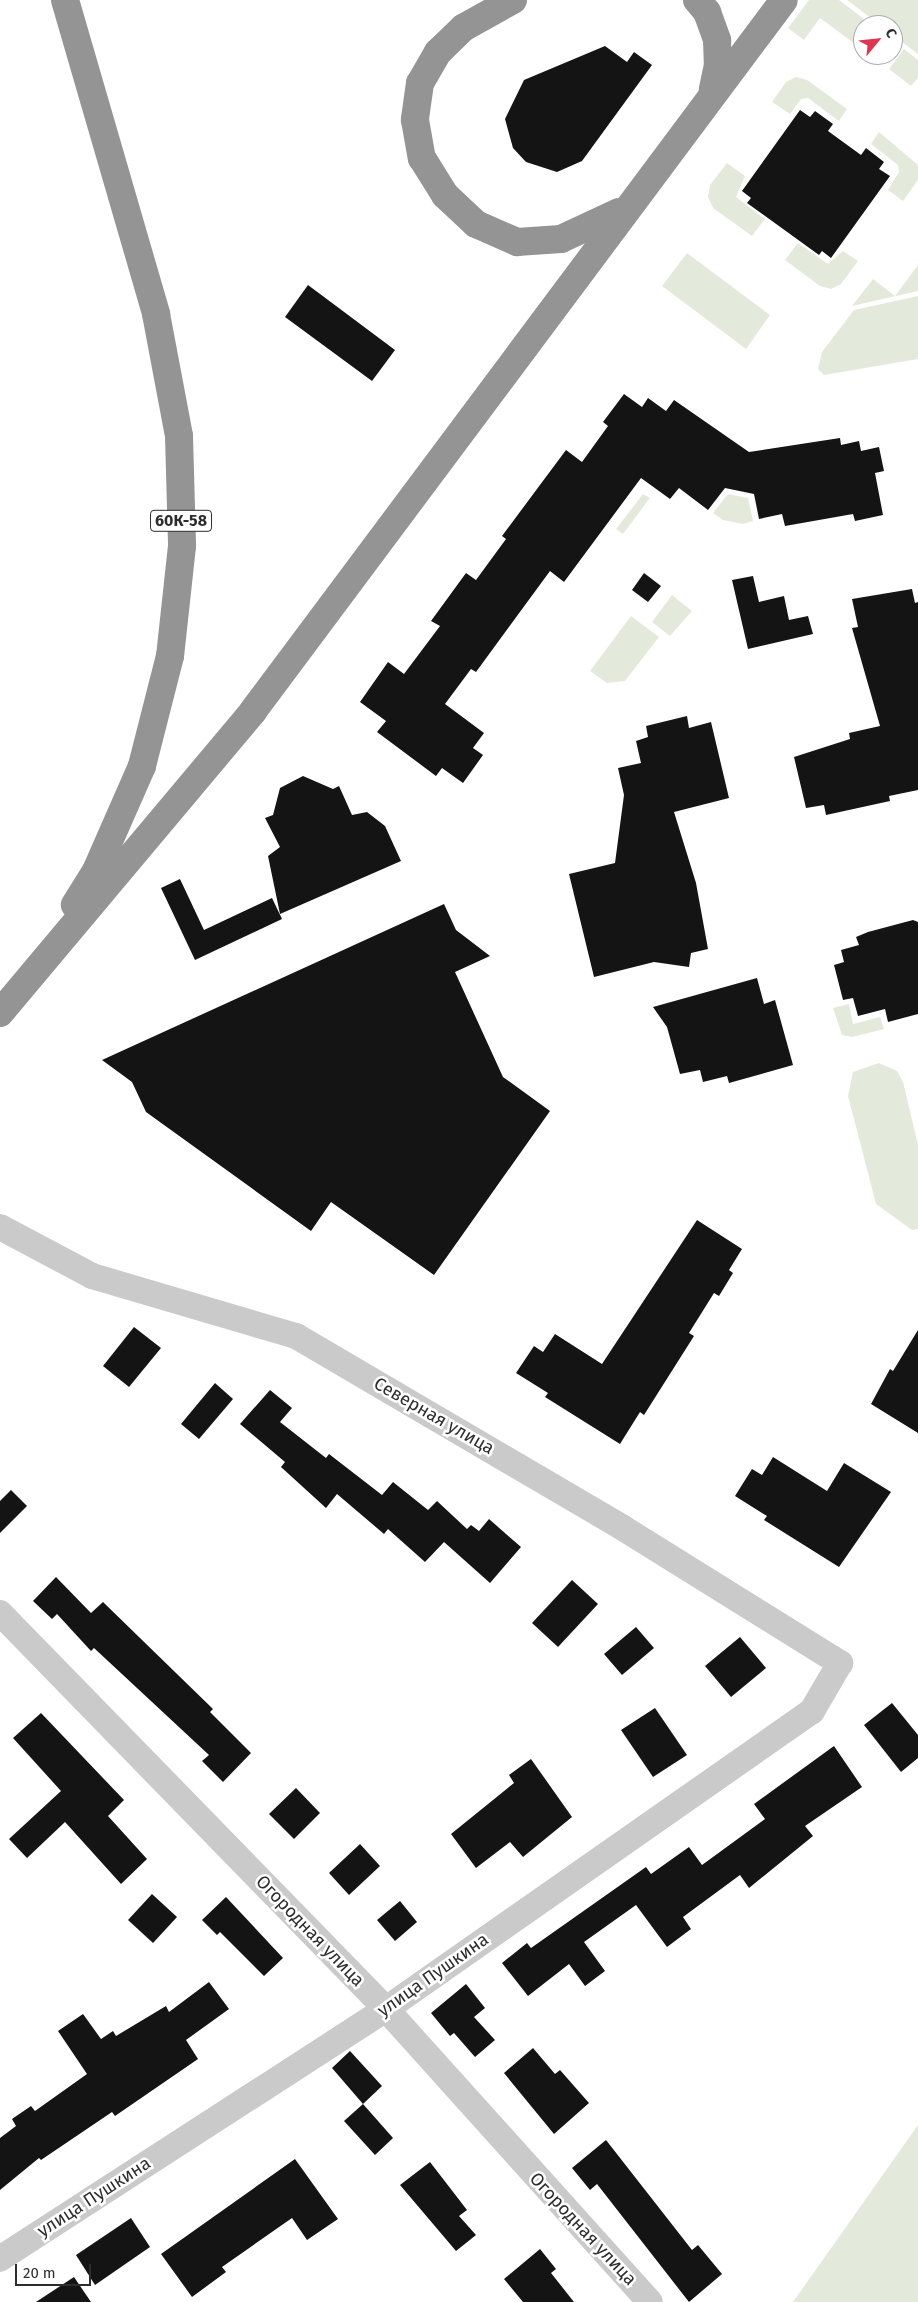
<!DOCTYPE html>
<meta charset="utf-8">
<style>
body{margin:0}
#map{position:relative;width:918px;height:2302px;overflow:hidden;background:#fff;font-family:"Fira Sans",sans-serif}
div>[style]{position:absolute}
[style*='--x']{left:calc(var(--x)*1px);top:calc(var(--y)*1px);width:calc(var(--w)*1px);rotate:calc(var(--a)*1deg)}
.green>*{inset:0;background:#e4eadb}
.building>*{inset:0;background:#141414}
.minor>*{height:26px;margin:-13px;padding:0 13px;transform-origin:13px;border-radius:13px;background:#cacaca}
.highway>*{height:28px;margin:-14px;padding:0 14px;transform-origin:14px;border-radius:14px;background:#949494}
span{translate:-50% -50%;white-space:nowrap;text-align:center;line-height:1.15;-webkit-text-stroke:5px #fff;paint-order:stroke}
.shield-label span{padding:1px 4px;background:#fff;border:1px solid;border-radius:4px;-webkit-text-stroke-width:0}
.shield-label{font-size:16px;color:#2d2d2d;font-weight:700}
.street-label{font-size:18px;color:#2d2d2d}
.north{position:absolute;left:853px;top:15px;width:50px;height:50px;box-sizing:border-box;background:#fff;border:1px solid #ababab;border-radius:50%;rotate:62deg;font-size:14px;font-weight:700;line-height:20px;text-align:center;color:#2d2d2d}
.north::after{content:'';display:block;margin:auto;width:18px;height:22px;background:#dd3650;clip-path:polygon(50% 0,100% 100%,50% 72%,0 100%)}
.scale{position:absolute;left:15px;top:2264px;width:76px;height:22px;box-sizing:border-box;border:2px solid #2d2d2d;border-top:0;padding-left:6px;font-size:15px;line-height:18px;white-space:nowrap;color:#2d2d2d;-webkit-text-stroke:4px #fff;paint-order:stroke}
</style>
<div id="map">
<div class="green">
<div style="clip-path:polygon(809px 0,839px 0,872px 25px,863px 25px,863px 50px,820px 18px,804px 40px,788px 28px)"></div>
<div style="clip-path:polygon(847px 0,918px 0,918px 54px,893px 35px,893px 25px,880px 25px)"></div>
<div style="clip-path:polygon(904px 49px,918px 60px,918px 78px,911px 86px,889px 69px)"></div>
<div style="clip-path:polygon(796px 77px,807px 80px,847px 109px,839px 121px,808px 98px,801px 99px,790px 114px,772px 102px,786px 82px)"></div>
<div style="clip-path:polygon(879px 132px,918px 165px,918px 180px,903px 201px,888px 190px,899px 172px,898px 165px,871px 144px)"></div>
<div style="clip-path:polygon(727px 163px,745px 176px,736px 197px,765px 219px,752px 236px,713px 208px,708px 197px,710px 185px)"></div>
<div style="clip-path:polygon(798px 243px,828px 264px,843px 251px,858px 261px,841px 284px,831px 289px,820px 286px,785px 260px)"></div>
<div style="clip-path:polygon(687px 253px,770px 315px,746px 349px,662px 286px)"></div>
<div style="clip-path:polygon(918px 265px,918px 291px,852px 306px,873px 279px,895px 296px)"></div>
<div style="clip-path:polygon(918px 296px,918px 359px,824px 375px,818px 369px,822px 352px,854px 310px)"></div>
<div style="clip-path:polygon(643px 494px,650px 498px,623px 534px,616px 529px)"></div>
<div style="clip-path:polygon(728px 494px,748px 498px,753px 521px,743px 524px,723px 520px,713px 513px)"></div>
<div style="clip-path:polygon(672px 595px,692px 611px,670px 636px,652px 622px)"></div>
<div style="clip-path:polygon(631px 616px,659px 637px,625px 681px,607px 683px,590px 671px)"></div>
<div style="clip-path:polygon(849px 1004px,853px 1024px,880px 1017px,884px 1029px,852px 1037px,842px 1035px,833px 1008px)"></div>
<div style="clip-path:polygon(879px 1063px,897px 1071px,903px 1082px,918px 1145px,918px 1229px,912px 1230px,876px 1204px,848px 1096px,853px 1072px)"></div>
<div style="clip-path:polygon(918px 2125px,918px 2302px,793px 2302px)"></div>
</div>
<div class="building">
<div style="clip-path:polygon(605px 46px,627px 62px,634px 52px,652px 65px,582px 161px,557px 172px,526px 162px,513px 148px,505px 119px,524px 80px)"></div>
<div style="clip-path:polygon(800px 110px,810px 117px,815px 111px,833px 124px,828px 131px,861px 155px,866px 148px,884px 162px,879px 169px,890px 176px,831px 258px,822px 251px,819px 255px,747px 203px,751px 198px,742px 191px)"></div>
<div style="clip-path:polygon(308px 285px,395px 350px,372px 381px,285px 317px)"></div>
<div style="clip-path:polygon(624px 394px,642px 407px,648px 398px,666px 411px,674px 400px,749px 452px,840px 438px,841px 445px,859px 441px,861px 451px,879px 447px,884px 471px,875px 473px,883px 515px,855px 521px,853px 514px,785px 526px,782px 514px,759px 519px,754px 494px,725px 488px,708px 510px,679px 488px,670px 499px,641px 478px,564px 582px,550px 571px,476px 672px,471px 669px,445px 704px,484px 733px,473px 748px,483px 755px,463px 783px,442px 768px,436px 776px,377px 732px,386px 721px,360px 702px,388px 662px,404px 674px,440px 626px,431px 621px,466px 573px,476px 580px,506px 539px,502px 536px,566px 450px,582px 462px,608px 426px,603px 422px)"></div>
<div style="clip-path:polygon(644px 573px,661px 586px,648px 602px,632px 590px)"></div>
<div style="clip-path:polygon(753px 576px,759px 602px,784px 596px,789px 620px,808px 616px,813px 634px,748px 649px,732px 580px)"></div>
<div style="clip-path:polygon(912px 589px,915px 603px,918px 602px,918px 790px,889px 796px,890px 801px,826px 815px,824px 805px,806px 808px,794px 757px,850px 739px,849px 733px,880px 726px,852px 628px,858px 627px,852px 599px)"></div>
<div style="clip-path:polygon(687px 716px,689px 728px,711px 722px,729px 798px,674px 812px,696px 883px,708px 949px,691px 953px,689px 967px,654px 962px,594px 977px,569px 874px,615px 863px,624px 795px,618px 768px,641px 763px,636px 741px,648px 737px,646px 726px)"></div>
<div style="clip-path:polygon(303px 776px,333px 789px,339px 786px,352px 815px,367px 812px,385px 826px,401px 861px,280px 914px,268px 856px,280px 847px,265px 818px,273px 815px,280px 788px)"></div>
<div style="clip-path:polygon(180px 879px,204px 930px,272px 898px,282px 919px,195px 960px,161px 888px)"></div>
<div style="clip-path:polygon(444px 904px,456px 930px,490px 956px,455px 972px,503px 1077px,550px 1111px,434px 1275px,331px 1202px,311px 1231px,146px 1112px,132px 1082px,102px 1060px)"></div>
<div style="clip-path:polygon(913px 920px,918px 922px,918px 1014px,888px 1022px,885px 1009px,858px 1016px,853px 998px,843px 1000px,834px 965px,844px 962px,841px 950px,859px 945px,856px 937px,868px 932px)"></div>
<div style="clip-path:polygon(757px 978px,764px 1004px,775px 1000px,793px 1065px,729px 1083px,727px 1076px,703px 1082px,700px 1070px,680px 1074px,667px 1027px,653px 1007px)"></div>
<div style="clip-path:polygon(697px 1220px,742px 1249px,729px 1270px,733px 1273px,719px 1296px,714px 1293px,689px 1333px,694px 1336px,644px 1415px,640px 1412px,620px 1444px,545px 1397px,548px 1393px,516px 1373px,534px 1346px,543px 1352px,555px 1334px,602px 1364px)"></div>
<div style="clip-path:polygon(134px 1327px,161px 1348px,129px 1387px,103px 1366px)"></div>
<div style="clip-path:polygon(918px 1330px,918px 1433px,871px 1404px,890px 1369px,893px 1371px)"></div>
<div style="clip-path:polygon(215px 1383px,233px 1399px,199px 1439px,181px 1424px)"></div>
<div style="clip-path:polygon(270px 1390px,292px 1408px,280px 1422px,326px 1458px,329px 1454px,382px 1495px,393px 1482px,428px 1510px,437px 1501px,467px 1529px,471px 1525px,479px 1531px,489px 1519px,521px 1547px,490px 1583px,444px 1542px,425px 1562px,388px 1529px,384px 1534px,337px 1494px,326px 1508px,281px 1467px,285px 1462px,240px 1424px)"></div>
<div style="clip-path:polygon(773px 1457px,827px 1491px,844px 1463px,891px 1492px,839px 1567px,764px 1520px,767px 1516px,735px 1496px,752px 1469px,762px 1475px)"></div>
<div style="clip-path:polygon(11px 1490px,27px 1506px,0 1533px,0 1501px)"></div>
<div style="clip-path:polygon(56px 1577px,91px 1613px,103px 1602px,213px 1709px,210px 1712px,251px 1753px,223px 1782px,202px 1761px,209px 1755px,94px 1648px,91px 1651px,57px 1614px,52px 1619px,33px 1601px)"></div>
<div style="clip-path:polygon(572px 1580px,598px 1604px,558px 1647px,532px 1623px)"></div>
<div style="clip-path:polygon(636px 1627px,654px 1648px,622px 1675px,604px 1654px)"></div>
<div style="clip-path:polygon(740px 1637px,766px 1668px,731px 1697px,705px 1666px)"></div>
<div style="clip-path:polygon(892px 1703px,918px 1735px,918px 1758px,901px 1772px,864px 1725px)"></div>
<div style="clip-path:polygon(655px 1708px,687px 1755px,653px 1777px,621px 1730px)"></div>
<div style="clip-path:polygon(41px 1713px,124px 1800px,108px 1816px,147px 1859px,121px 1884px,65px 1822px,27px 1858px,9px 1839px,61px 1791px,13px 1738px)"></div>
<div style="clip-path:polygon(834px 1746px,862px 1787px,805px 1826px,813px 1836px,749px 1888px,740px 1875px,683px 1917px,691px 1929px,667px 1947px,636px 1905px,584px 1942px,605px 1971px,585px 1986px,569px 1964px,528px 1996px,502px 1963px,527px 1943px,531px 1948px,646px 1867px,651px 1874px,689px 1847px,702px 1865px,765px 1819px,754px 1804px)"></div>
<div style="clip-path:polygon(531px 1759px,572px 1817px,523px 1857px,510px 1842px,476px 1868px,451px 1834px,514px 1783px,509px 1775px)"></div>
<div style="clip-path:polygon(296px 1788px,320px 1813px,294px 1839px,269px 1814px)"></div>
<div style="clip-path:polygon(360px 1844px,380px 1866px,349px 1895px,329px 1873px)"></div>
<div style="clip-path:polygon(152px 1894px,177px 1917px,153px 1943px,128px 1920px)"></div>
<div style="clip-path:polygon(226px 1897px,283px 1958px,264px 1976px,220px 1932px,217px 1935px,202px 1920px)"></div>
<div style="clip-path:polygon(400px 1901px,417px 1922px,395px 1941px,377px 1920px)"></div>
<div style="clip-path:polygon(209px 1982px,229px 2009px,186px 2040px,198px 2059px,115px 2116px,112px 2112px,41px 2160px,39px 2158px,0 2190px,0 2138px,16px 2126px,12px 2119px,31px 2106px,35px 2111px,87px 2074px,58px 2031px,83px 2014px,101px 2039px,113px 2031px,116px 2036px,166px 2006px,169px 2012px)"></div>
<div style="clip-path:polygon(466px 1984px,485px 2008px,474px 2017px,495px 2040px,475px 2057px,454px 2033px,450px 2036px,431px 2013px)"></div>
<div style="clip-path:polygon(533px 2048px,555px 2074px,560px 2070px,589px 2103px,554px 2134px,504px 2073px)"></div>
<div style="clip-path:polygon(350px 2051px,382px 2086px,363px 2104px,332px 2068px)"></div>
<div style="clip-path:polygon(363px 2104px,393px 2138px,375px 2155px,344px 2121px)"></div>
<div style="clip-path:polygon(606px 2140px,692px 2250px,698px 2245px,722px 2274px,689px 2302px,597px 2184px,590px 2190px,572px 2168px)"></div>
<div style="clip-path:polygon(295px 2159px,338px 2219px,307px 2240px,292px 2218px,222px 2267px,226px 2272px,192px 2297px,161px 2254px)"></div>
<div style="clip-path:polygon(430px 2162px,467px 2210px,459px 2216px,476px 2235px,456px 2251px,400px 2185px)"></div>
<div style="clip-path:polygon(131px 2218px,150px 2247px,95px 2285px,76px 2255px)"></div>
<div style="clip-path:polygon(540px 2249px,556px 2269px,551px 2273px,574px 2302px,523px 2302px,504px 2279px)"></div>
<div style="clip-path:polygon(74px 2277px,91px 2302px,36px 2302px)"></div>
</div>
<div class="minor">
<div style="--x:0;--y:1227;--w:104;--a:28"></div>
<div style="--x:92;--y:1276;--w:213;--a:16.4"></div>
<div style="--x:296;--y:1336;--w:379;--a:30.4"></div>
<div style="--x:623;--y:1528;--w:256;--a:31.9"></div>
<div style="--x:840;--y:1663;--w:56;--a:120.3"></div>
<div style="--x:812;--y:1711;--w:520;--a:145.03"></div>
<div style="--x:386;--y:2009;--w:460;--a:147.1"></div>
<div style="--x:0;--y:1613;--w:553;--a:45.73"></div>
<div style="--x:386;--y:2009;--w:394;--a:48"></div>
</div>
<div class="highway">
<div style="--x:65;--y:0;--w:327;--a:73.8"></div>
<div style="--x:156;--y:314;--w:124;--a:79.3"></div>
<div style="--x:179;--y:436;--w:110;--a:88.4"></div>
<div style="--x:182;--y:546;--w:111;--a:96.2"></div>
<div style="--x:170;--y:656;--w:114;--a:104.3"></div>
<div style="--x:142;--y:766;--w:115;--a:113.7"></div>
<div style="--x:96;--y:871;--w:40;--a:122"></div>
<div style="--x:513;--y:0;--w:57;--a:150.8"></div>
<div style="--x:463;--y:28;--w:35;--a:136"></div>
<div style="--x:438;--y:52;--w:36;--a:120"></div>
<div style="--x:420;--y:83;--w:37;--a:98"></div>
<div style="--x:415;--y:120;--w:39;--a:80"></div>
<div style="--x:422;--y:158;--w:44;--a:58.1"></div>
<div style="--x:445;--y:195;--w:42;--a:43.1"></div>
<div style="--x:476;--y:224;--w:45;--a:23.7"></div>
<div style="--x:517;--y:242;--w:44;--a:-3.9"></div>
<div style="--x:561;--y:239;--w:64;--a:-25"></div>
<div style="--x:697;--y:0;--w:16;--a:50"></div>
<div style="--x:707;--y:12;--w:30;--a:70"></div>
<div style="--x:717;--y:40;--w:25;--a:88"></div>
<div style="--x:718;--y:65;--w:25;--a:102"></div>
<div style="--x:0;--y:1013;--w:394;--a:-50"></div>
<div style="--x:253;--y:711;--w:887;--a:-53.25"></div>
</div>
<div class="shield-label">
<span style="left:181px;top:521px">60К-58</span>
</div>
<div class="street-label">
<span style="left:434px;top:1416px;rotate:30deg">Северная улица</span>
<span style="left:310px;top:1931px;rotate:46deg">Огородная улица</span>
<span style="left:433px;top:1975px;rotate:-35deg">улица Пушкина</span>
<span style="left:94px;top:2197px;rotate:-33deg">улица Пушкина</span>
<span style="left:583px;top:2229px;rotate:47deg">Огородная улица</span>
</div>
<div class="north">С</div>
<div class="scale">20 m</div>
</div>
